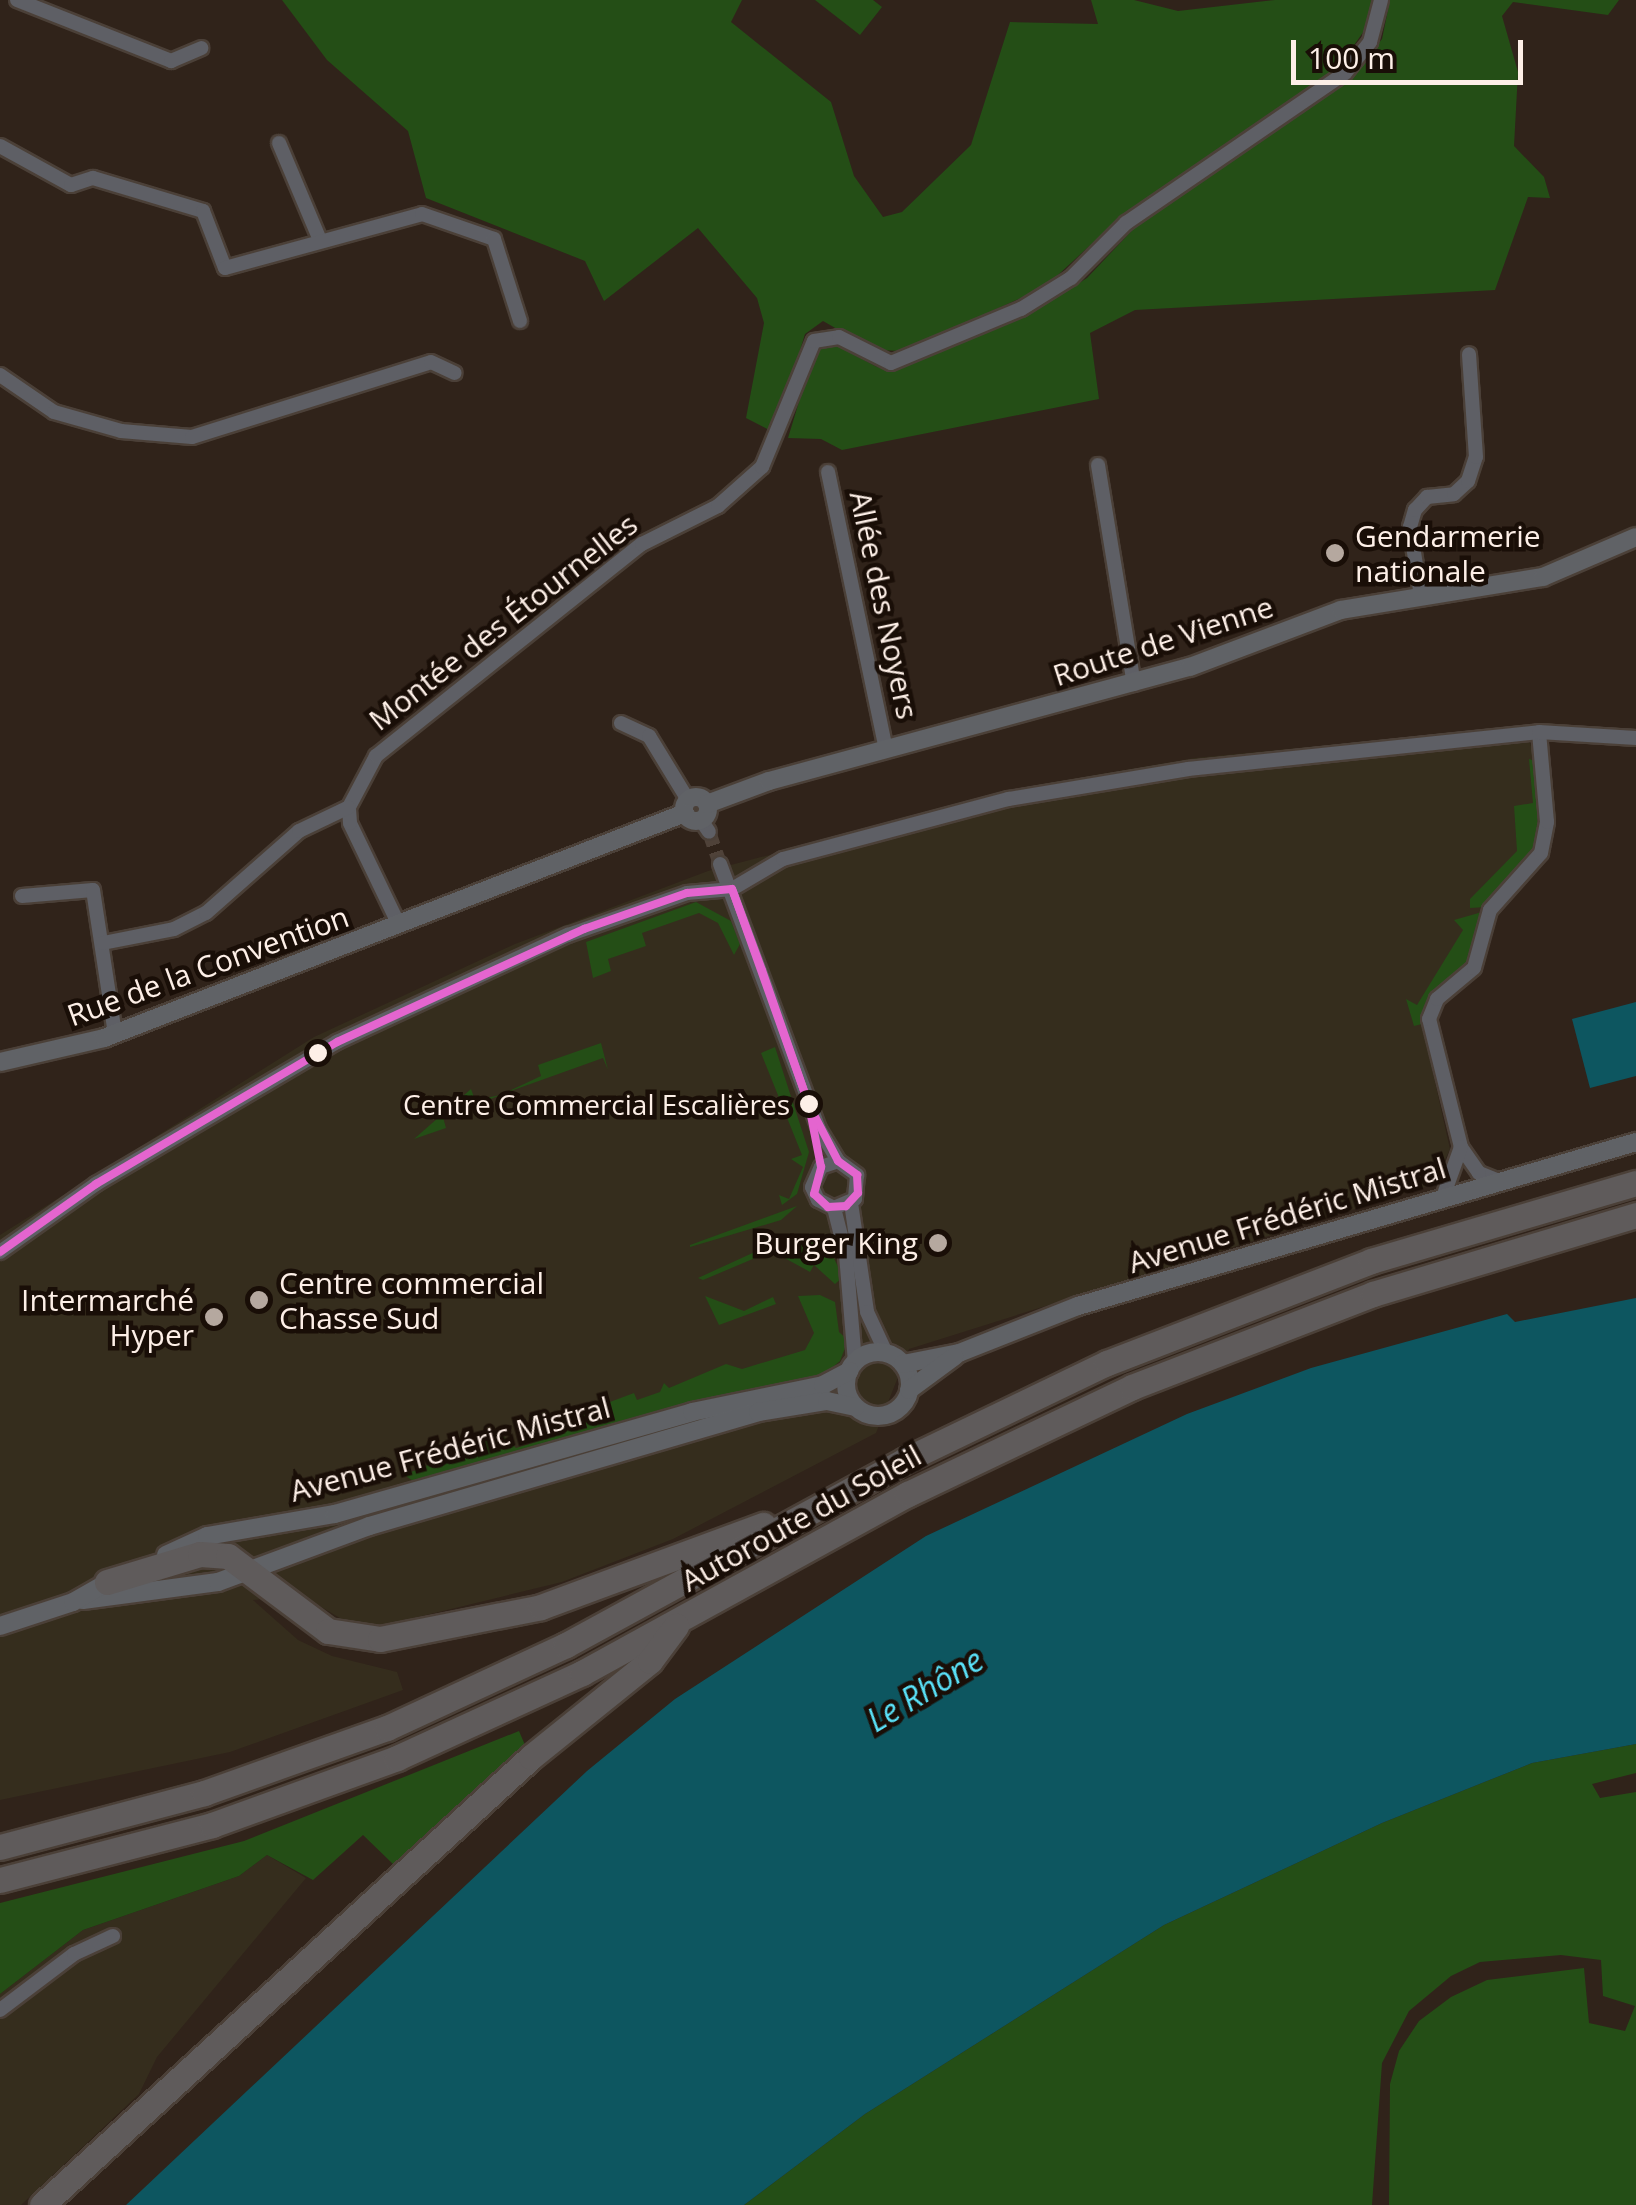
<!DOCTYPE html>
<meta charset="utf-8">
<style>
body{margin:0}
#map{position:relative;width:1636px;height:2205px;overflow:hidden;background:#30231a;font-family:"Open Sans",sans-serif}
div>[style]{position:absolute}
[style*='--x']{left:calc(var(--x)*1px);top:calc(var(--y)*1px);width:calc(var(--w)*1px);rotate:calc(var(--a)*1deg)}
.commercial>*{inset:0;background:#352d1d}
.green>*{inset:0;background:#244e16}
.water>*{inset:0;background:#0d5660}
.street-tunnel>*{height:14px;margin-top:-7px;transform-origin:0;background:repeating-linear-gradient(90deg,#4f4239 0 14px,transparent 0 21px)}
.roads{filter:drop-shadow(2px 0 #4b4038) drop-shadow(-2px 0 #4b4038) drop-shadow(0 2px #4b4038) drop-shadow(0 -2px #4b4038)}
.street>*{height:14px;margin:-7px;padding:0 7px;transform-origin:7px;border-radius:7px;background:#5e5f65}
.secondary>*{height:18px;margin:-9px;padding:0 9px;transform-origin:9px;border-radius:9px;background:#606266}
.secondary>.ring{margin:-9px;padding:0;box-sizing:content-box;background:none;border:18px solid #606266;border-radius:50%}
.highway>*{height:25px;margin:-12.5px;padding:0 12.5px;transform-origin:12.5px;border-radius:12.5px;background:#5f5b5b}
.bus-1>*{height:8px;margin:-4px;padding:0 4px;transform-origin:4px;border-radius:4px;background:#e465cf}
.dots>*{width:28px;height:28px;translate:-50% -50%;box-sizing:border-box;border:5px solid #190e07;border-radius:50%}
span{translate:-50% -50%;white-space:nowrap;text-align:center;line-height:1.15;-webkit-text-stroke:9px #190e07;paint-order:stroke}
.bus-label{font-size:28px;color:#fdefe7}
.right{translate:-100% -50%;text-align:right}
.poi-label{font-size:30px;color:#fdefe7}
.left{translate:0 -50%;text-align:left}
.street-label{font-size:30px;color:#fdefe7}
.water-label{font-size:32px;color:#5ae2f9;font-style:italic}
.scale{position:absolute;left:1291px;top:40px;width:232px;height:45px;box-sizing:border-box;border:5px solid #fdefe7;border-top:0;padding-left:12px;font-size:30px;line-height:35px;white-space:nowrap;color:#fdefe7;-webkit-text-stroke:8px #190e07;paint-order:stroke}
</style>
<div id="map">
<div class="commercial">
<div style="clip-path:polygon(1524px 726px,1535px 758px,1542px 831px,1480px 915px,1469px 959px,1425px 1006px,1422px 1024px,1450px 1149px,1434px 1184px,909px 1349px,876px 1433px,673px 1539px,562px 1582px,385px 1625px,345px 1621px,301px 1595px,253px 1600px,298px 1640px,332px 1656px,397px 1672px,403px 1690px,230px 1752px,0 1800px,0 1235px,314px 1037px,515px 944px,708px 871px,1037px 785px,1195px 758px)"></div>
<div style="clip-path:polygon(267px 1855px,306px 1878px,157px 2057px,139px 2094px,21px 2205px,0 2205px,0 1994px,83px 1930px,239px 1876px)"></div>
</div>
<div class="green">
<div style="clip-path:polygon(282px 0,742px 0,731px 22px,831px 102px,854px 176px,883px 217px,902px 212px,971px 145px,1010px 22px,1098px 24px,1091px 0,1134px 0,1178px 11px,1275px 0,1372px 0,1364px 31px,1340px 65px,1192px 175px,1125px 213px,1045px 287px,904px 351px,874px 350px,823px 321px,805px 334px,775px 433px,746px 418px,764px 323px,757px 298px,698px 228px,604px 301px,585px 261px,426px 198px,408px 131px,327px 60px)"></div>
<div style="clip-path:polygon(815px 0,873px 0,882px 7px,860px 35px)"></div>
<div style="clip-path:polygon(1390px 0,1619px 0,1608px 15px,1513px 2px,1502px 16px,1518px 72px,1514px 146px,1544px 177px,1550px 198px,1528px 197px,1495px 290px,1135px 310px,1090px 333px,1099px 399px,842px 450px,821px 439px,788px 438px,815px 349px,832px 343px,877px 367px,896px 369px,1056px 298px,1087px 278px,1141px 221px,1345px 84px,1382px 39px)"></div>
<div style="clip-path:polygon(1529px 759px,1535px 761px,1539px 845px,1486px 907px,1470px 908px,1470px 899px,1517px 851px,1514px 806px,1533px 803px)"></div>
<div style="clip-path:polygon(696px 902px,731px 921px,740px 944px,734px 955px,718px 923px,699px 913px,642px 933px,646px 946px,608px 959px,611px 971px,593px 978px,586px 942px)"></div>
<div style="clip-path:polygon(1482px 912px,1465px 968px,1430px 995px,1422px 1024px,1414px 1026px,1406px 999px,1417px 1005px,1463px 930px,1454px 920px)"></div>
<div style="clip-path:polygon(601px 1043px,608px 1070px,603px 1058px,505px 1093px,541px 1076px,538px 1065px)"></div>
<div style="clip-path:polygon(775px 1047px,809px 1152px,797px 1194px,782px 1205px,779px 1195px,789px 1199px,803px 1167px,791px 1159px,802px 1155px,761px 1053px)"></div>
<div style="clip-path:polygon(471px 1089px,475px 1100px,501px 1095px,443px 1117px,446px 1128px,414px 1139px)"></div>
<div style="clip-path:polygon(797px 1206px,781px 1220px,690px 1247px,690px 1245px)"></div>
<div style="clip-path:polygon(794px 1234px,826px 1242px,843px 1277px,835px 1284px,814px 1265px,810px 1272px,772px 1251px,703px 1280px,698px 1278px)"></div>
<div style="clip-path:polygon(820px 1295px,835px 1302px,839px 1332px,848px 1340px,840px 1361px,822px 1376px,685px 1404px,415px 1482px,404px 1475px,501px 1434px,516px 1448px,558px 1435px,575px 1415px,634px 1393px,637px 1400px,660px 1392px,664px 1383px,669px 1388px,726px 1364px,742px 1369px,805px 1350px,814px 1333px,798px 1296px)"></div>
<div style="clip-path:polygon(705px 1296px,744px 1311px,773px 1297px,776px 1304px,719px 1325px)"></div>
<div style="clip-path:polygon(519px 1731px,525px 1745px,394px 1865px,363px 1835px,313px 1880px,267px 1855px,239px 1876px,83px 1930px,0 1994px,0 1903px,244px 1841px)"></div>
<div style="clip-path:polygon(1636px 1744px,1636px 1773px,1592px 1784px,1600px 1798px,1636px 1792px,1636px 2205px,1389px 2205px,1390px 2084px,1399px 2051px,1419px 2021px,1451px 1997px,1487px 1980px,1584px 1968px,1589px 2023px,1625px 2031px,1635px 2006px,1603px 1996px,1601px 1960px,1561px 1955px,1480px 1962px,1451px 1976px,1409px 2011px,1382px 2063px,1372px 2205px,744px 2205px,865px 2114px,1164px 1925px,1382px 1823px,1532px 1763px)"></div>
</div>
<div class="water">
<div style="clip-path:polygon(1636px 1002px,1636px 1076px,1590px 1088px,1572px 1019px)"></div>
<div style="clip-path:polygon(1636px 1298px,1636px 1744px,1532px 1763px,1382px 1823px,1164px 1925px,865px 2114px,744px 2205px,126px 2205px,587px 1771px,675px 1699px,926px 1536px,1187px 1414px,1311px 1368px,1507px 1314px,1515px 1322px)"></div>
</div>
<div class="street-tunnel">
<div style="--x:709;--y:832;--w:34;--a:71"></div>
</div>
<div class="roads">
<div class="street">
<div style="--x:17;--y:0;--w:166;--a:21.6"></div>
<div style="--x:171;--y:61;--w:33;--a:-23"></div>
<div style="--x:279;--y:143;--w:105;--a:67.1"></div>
<div style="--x:0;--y:146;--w:81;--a:28.8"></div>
<div style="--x:71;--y:185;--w:23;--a:-18"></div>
<div style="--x:93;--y:178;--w:115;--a:16.7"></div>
<div style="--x:203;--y:211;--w:61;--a:68.9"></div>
<div style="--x:225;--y:268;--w:204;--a:-15.3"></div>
<div style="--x:422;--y:214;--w:76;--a:19.1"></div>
<div style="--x:494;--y:239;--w:86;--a:72.4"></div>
<div style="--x:0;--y:375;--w:65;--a:34.4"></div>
<div style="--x:54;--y:412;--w:70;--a:15.8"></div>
<div style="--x:121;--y:431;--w:71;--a:4.8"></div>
<div style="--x:192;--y:437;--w:250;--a:-17.4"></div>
<div style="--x:431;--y:362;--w:26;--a:25"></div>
<div style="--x:1098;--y:465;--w:222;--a:80.7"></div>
<div style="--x:828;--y:472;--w:284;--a:78.2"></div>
<div style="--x:1421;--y:596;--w:70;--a:-99.1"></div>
<div style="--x:1410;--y:527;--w:18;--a:-74"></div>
<div style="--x:1415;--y:510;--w:18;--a:-47"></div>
<div style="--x:1427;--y:497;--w:27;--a:-6"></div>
<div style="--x:1454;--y:494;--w:19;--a:-43"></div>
<div style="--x:1468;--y:481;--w:25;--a:-72"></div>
<div style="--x:1476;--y:457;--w:103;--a:-93.9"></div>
<div style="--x:621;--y:723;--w:31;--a:25"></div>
<div style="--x:649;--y:736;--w:75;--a:58.6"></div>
<div style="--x:701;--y:820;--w:14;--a:56"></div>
<div style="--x:720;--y:864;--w:283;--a:69.5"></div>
<div style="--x:819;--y:1129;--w:37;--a:59"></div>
<div style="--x:838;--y:1161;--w:24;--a:36"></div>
<div style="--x:857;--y:1175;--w:24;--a:95"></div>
<div style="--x:855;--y:1199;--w:23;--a:157"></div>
<div style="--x:834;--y:1208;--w:18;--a:-153"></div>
<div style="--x:818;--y:1200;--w:14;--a:-115"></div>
<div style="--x:812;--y:1187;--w:22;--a:-66"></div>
<div style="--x:821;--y:1167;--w:18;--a:-19"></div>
<div style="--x:22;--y:896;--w:71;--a:-4.8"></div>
<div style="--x:93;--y:890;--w:146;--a:81.3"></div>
<div style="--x:399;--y:925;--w:113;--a:-115.7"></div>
<div style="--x:350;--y:823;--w:16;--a:-94"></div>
<div style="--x:349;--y:807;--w:58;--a:-62.1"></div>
<div style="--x:376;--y:756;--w:340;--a:-38.6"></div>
<div style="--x:642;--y:544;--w:85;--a:-26.6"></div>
<div style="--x:718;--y:506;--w:59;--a:-41.6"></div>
<div style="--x:762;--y:467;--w:136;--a:-67.6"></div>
<div style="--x:814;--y:341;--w:25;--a:-9"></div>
<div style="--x:839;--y:337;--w:58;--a:26.6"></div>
<div style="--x:891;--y:363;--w:141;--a:-22.6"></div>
<div style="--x:1021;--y:309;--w:59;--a:-31.8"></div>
<div style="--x:1071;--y:278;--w:78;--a:-45"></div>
<div style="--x:1126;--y:223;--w:265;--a:-34.4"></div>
<div style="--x:1345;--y:73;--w:40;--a:-51"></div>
<div style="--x:1370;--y:42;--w:43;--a:-75.3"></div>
<div style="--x:103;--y:943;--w:72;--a:-11.2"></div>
<div style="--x:174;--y:929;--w:36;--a:-27"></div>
<div style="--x:206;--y:913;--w:124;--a:-41.4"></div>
<div style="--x:299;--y:831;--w:55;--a:-25.6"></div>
<div style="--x:1499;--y:1181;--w:22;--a:-158"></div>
<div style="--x:1479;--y:1173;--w:32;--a:-125"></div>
<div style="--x:1461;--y:1147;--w:132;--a:-104"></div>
<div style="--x:1429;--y:1019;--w:22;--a:-68"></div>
<div style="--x:1437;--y:999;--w:48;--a:-40"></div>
<div style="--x:1474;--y:968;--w:60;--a:-74.6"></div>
<div style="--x:1490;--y:910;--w:76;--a:-48.2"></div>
<div style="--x:1541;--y:853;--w:32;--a:-79"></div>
<div style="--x:1547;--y:822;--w:90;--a:-95.1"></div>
<div style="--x:1443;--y:1197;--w:53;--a:-70.2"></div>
<div style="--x:851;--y:1203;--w:110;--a:81.6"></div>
<div style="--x:867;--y:1312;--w:45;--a:65.1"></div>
<div style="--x:834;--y:1208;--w:49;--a:75.7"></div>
<div style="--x:846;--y:1255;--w:107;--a:85.2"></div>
<div style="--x:0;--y:1252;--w:118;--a:-35.3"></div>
<div style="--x:96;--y:1184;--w:280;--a:-30.5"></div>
<div style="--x:337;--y:1042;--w:255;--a:-24.9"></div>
<div style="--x:568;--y:935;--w:126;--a:-19.4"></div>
<div style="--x:687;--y:893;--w:45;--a:-5.1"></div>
<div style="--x:732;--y:889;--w:59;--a:-30.5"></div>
<div style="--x:783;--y:859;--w:234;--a:-14.9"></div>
<div style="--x:1009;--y:799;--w:181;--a:-9.5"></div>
<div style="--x:1188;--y:769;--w:353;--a:-6"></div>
<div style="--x:1539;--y:732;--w:97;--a:3.5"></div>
<div style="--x:0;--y:2010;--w:93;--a:-37.1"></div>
<div style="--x:74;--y:1954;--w:43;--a:-24.8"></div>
</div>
<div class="secondary">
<div class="ring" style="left:684px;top:797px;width:6px;height:6px"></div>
<div style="--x:707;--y:804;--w:66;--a:-20.4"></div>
<div style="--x:769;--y:781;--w:436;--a:-15.2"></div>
<div style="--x:1190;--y:667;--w:161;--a:-20.7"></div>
<div style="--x:1341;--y:610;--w:205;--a:-9.3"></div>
<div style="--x:1543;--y:577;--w:101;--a:-23.3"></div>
<div style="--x:0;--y:1062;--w:107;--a:-13"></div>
<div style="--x:104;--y:1038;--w:623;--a:-21.17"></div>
<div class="ring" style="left:846px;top:1352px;width:46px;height:46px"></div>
<div style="--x:903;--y:1364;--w:57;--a:-11.1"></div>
<div style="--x:959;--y:1353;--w:128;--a:-21.6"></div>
<div style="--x:1078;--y:1306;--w:582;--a:-16.38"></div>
<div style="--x:909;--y:1390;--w:56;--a:-36.3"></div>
<div style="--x:166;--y:1555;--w:45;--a:-24.9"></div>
<div style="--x:207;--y:1536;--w:130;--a:-9.8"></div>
<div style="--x:335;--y:1514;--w:371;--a:-15.9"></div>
<div style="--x:692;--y:1412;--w:134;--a:-11.6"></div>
<div style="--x:823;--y:1385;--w:30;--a:-28"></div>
<div style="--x:83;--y:1600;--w:136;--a:-7.6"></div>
<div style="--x:218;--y:1582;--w:161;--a:-20.3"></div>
<div style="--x:369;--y:1526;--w:405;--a:-16.3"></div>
<div style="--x:758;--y:1412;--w:70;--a:-9.1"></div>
<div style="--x:827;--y:1401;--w:29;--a:12"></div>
<div style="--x:0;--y:1626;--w:77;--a:-18.2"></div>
<div style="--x:73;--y:1602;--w:48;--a:-29.7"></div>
</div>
<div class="highway">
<div style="--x:107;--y:1582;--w:97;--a:-16.8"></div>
<div style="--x:200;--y:1554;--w:28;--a:4"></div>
<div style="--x:228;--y:1556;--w:125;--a:36.9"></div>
<div style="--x:328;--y:1631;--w:53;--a:8.7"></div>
<div style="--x:380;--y:1639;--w:164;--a:-11.2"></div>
<div style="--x:541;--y:1607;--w:237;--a:-20.3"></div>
<div style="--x:0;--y:1847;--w:211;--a:-14.8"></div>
<div style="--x:204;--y:1793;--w:194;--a:-19.6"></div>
<div style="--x:387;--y:1728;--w:197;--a:-24.9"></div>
<div style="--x:566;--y:1645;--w:386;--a:-28.6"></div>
<div style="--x:905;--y:1460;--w:224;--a:-25.7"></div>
<div style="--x:1107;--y:1363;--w:283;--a:-21.1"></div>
<div style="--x:1371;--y:1261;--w:276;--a:-16.4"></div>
<div style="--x:0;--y:1880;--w:219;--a:-14.5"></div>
<div style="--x:212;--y:1825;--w:197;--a:-19.9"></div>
<div style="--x:397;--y:1758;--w:204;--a:-24.7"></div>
<div style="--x:582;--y:1673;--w:372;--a:-28.8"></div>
<div style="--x:908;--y:1494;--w:248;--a:-25.5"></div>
<div style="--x:1132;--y:1387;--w:258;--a:-21.1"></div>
<div style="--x:1373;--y:1294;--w:275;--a:-16.7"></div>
<div style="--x:42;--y:2205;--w:663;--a:-42.49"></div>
<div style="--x:531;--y:1757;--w:153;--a:-38.9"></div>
<div style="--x:650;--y:1661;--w:44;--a:-53.4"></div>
</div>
</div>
<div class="bus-1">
<div style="--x:732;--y:889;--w:86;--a:69.7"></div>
<div style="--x:762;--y:970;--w:143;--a:70.8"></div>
<div style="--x:809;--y:1105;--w:229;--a:-109.6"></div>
<div style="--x:809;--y:1105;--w:63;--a:62.6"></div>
<div style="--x:838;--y:1161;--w:24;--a:36"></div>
<div style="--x:857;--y:1175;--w:18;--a:87"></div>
<div style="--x:858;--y:1193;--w:18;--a:133"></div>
<div style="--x:846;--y:1206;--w:18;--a:177"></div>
<div style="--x:828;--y:1207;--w:19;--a:-137"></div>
<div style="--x:814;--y:1194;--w:28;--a:-75"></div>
<div style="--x:821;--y:1167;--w:63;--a:-101"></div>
<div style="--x:0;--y:1252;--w:118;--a:-35.3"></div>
<div style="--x:96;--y:1184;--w:280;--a:-30.5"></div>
<div style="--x:337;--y:1042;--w:272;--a:-24.6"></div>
<div style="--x:584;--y:929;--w:109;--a:-19.3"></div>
<div style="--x:687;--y:893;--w:45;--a:-5.1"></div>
</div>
<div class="dots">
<div style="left:1335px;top:553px;background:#b5a89f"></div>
<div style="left:318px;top:1053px;background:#fdefe7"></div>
<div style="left:809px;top:1104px;background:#fdefe7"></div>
<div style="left:938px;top:1243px;background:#b5a89f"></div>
<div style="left:259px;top:1300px;background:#b5a89f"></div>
<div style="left:214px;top:1317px;background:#b5a89f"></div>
</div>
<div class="bus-label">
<span class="right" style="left:790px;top:1104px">Centre Commercial Escalières</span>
</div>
<div class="poi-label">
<span class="left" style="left:1355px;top:553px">Gendarmerie<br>nationale</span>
<span class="right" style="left:918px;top:1243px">Burger King</span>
<span class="left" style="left:279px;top:1300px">Centre commercial<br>Chasse Sud</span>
<span class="right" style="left:194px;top:1317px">Intermarché<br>Hyper</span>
</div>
<div class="street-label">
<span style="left:884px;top:605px;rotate:78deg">Allée des Noyers</span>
<span style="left:503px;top:622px;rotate:-38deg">Montée des Étournelles</span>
<span style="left:1163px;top:641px;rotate:-18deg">Route de Vienne</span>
<span style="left:208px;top:966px;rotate:-20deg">Rue de la Convention</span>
<span style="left:1287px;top:1215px;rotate:-17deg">Avenue Frédéric Mistral</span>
<span style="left:450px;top:1449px;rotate:-15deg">Avenue Frédéric Mistral</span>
<span style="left:801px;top:1518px;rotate:-29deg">Autoroute du Soleil</span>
</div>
<div class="water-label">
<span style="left:925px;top:1690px;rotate:-31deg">Le Rhône</span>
</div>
<div class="scale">100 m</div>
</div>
